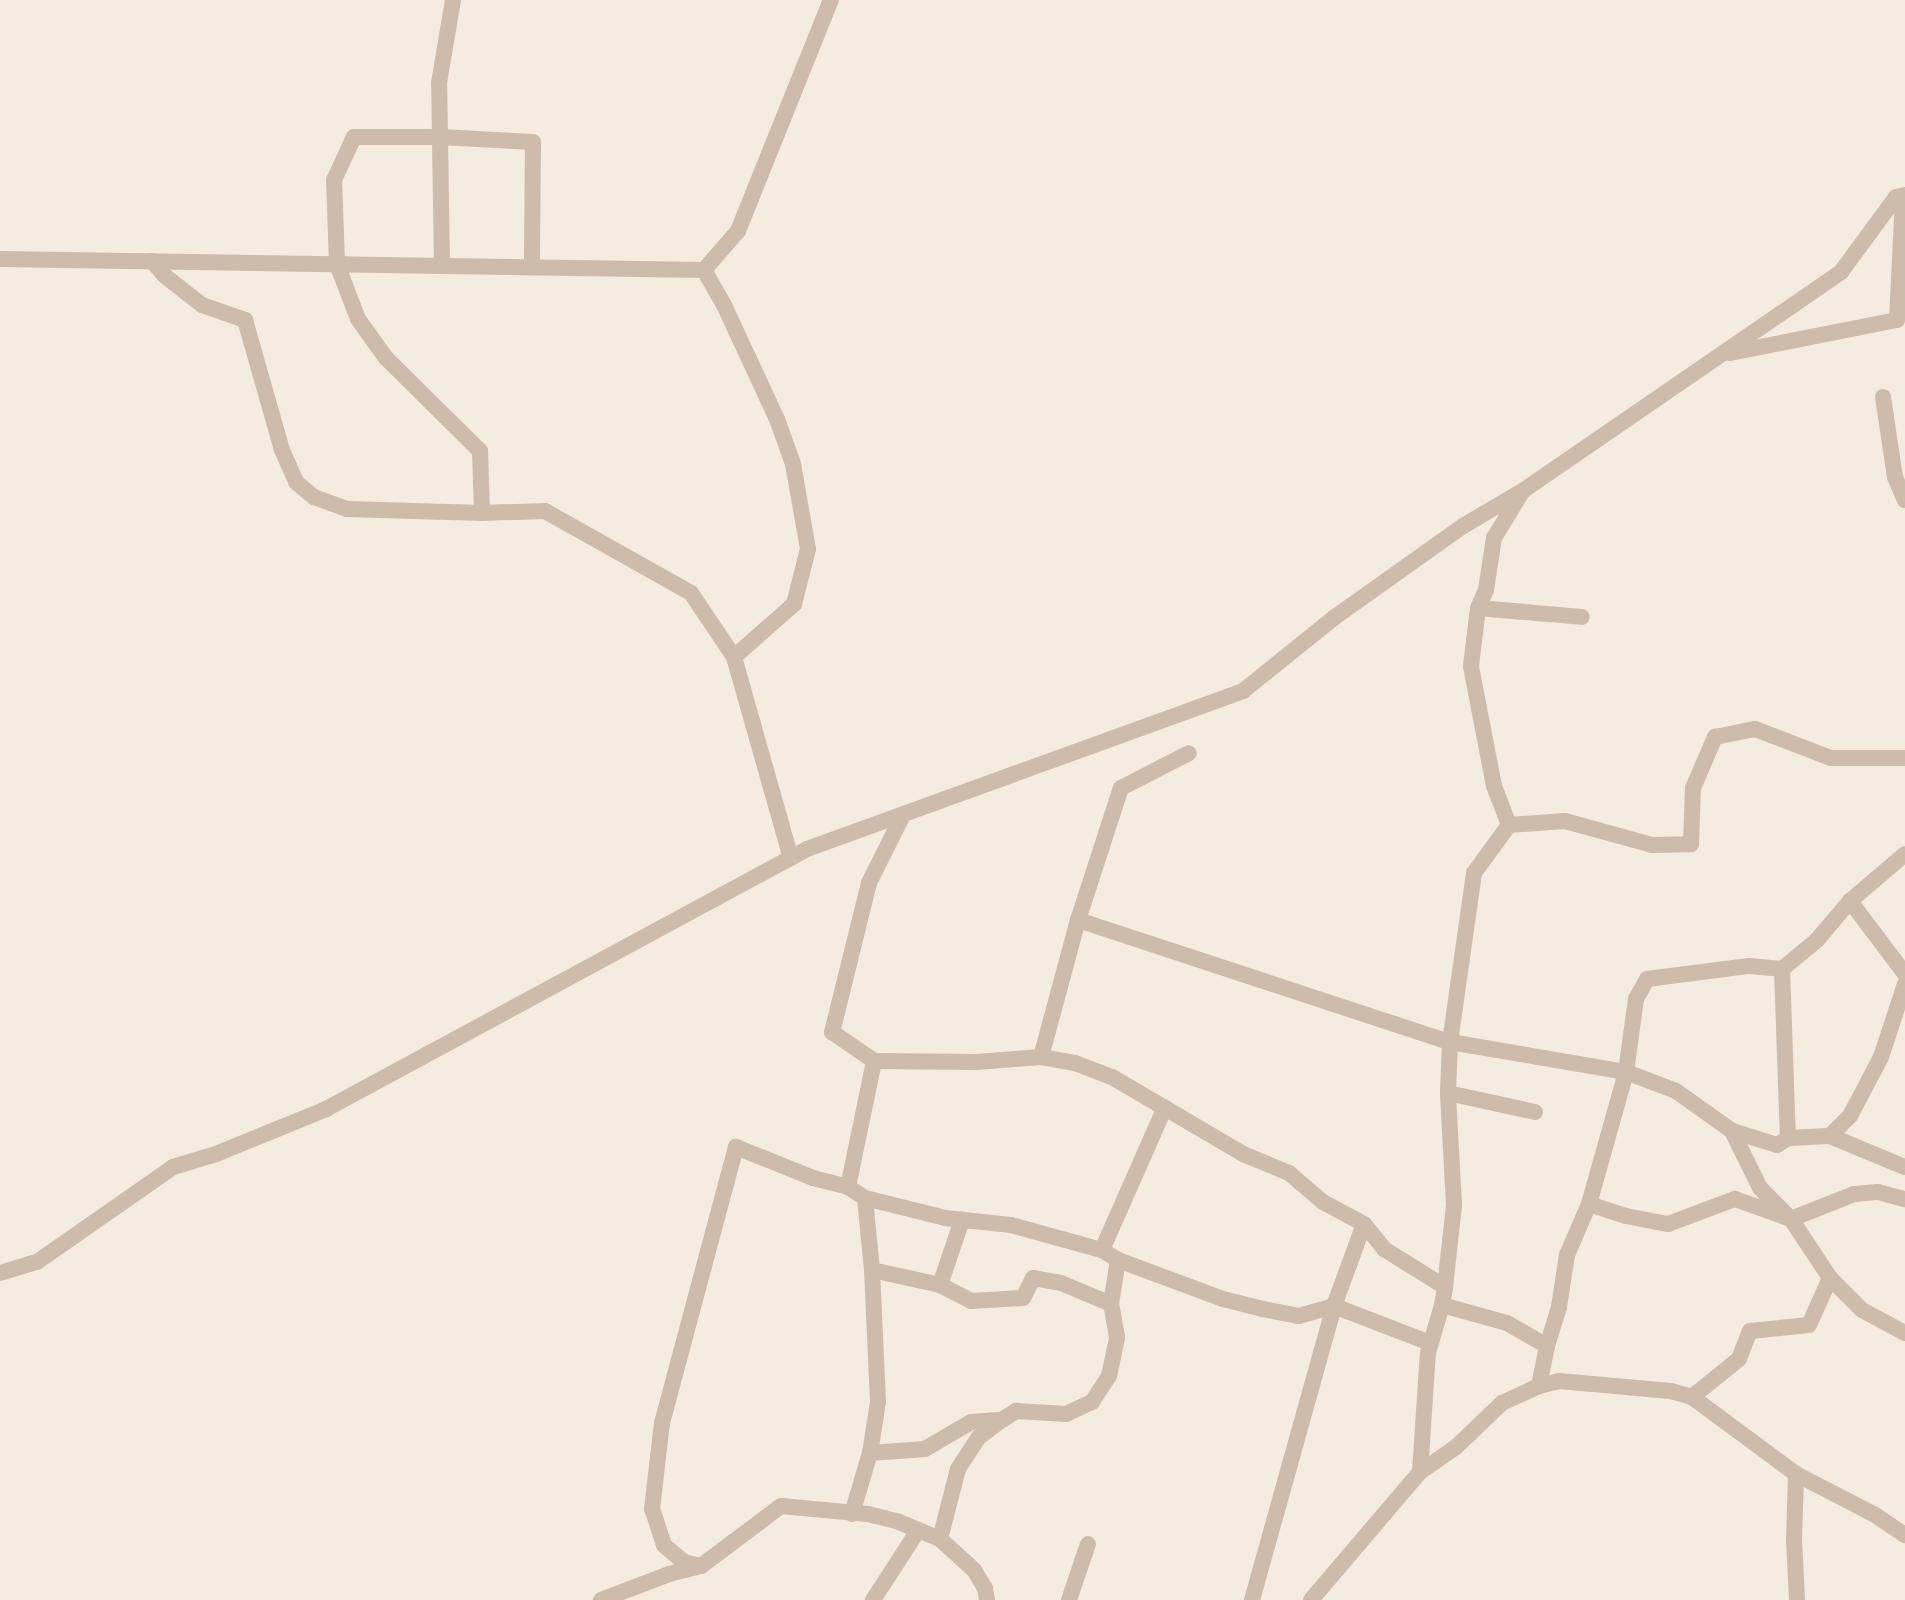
<!DOCTYPE html>
<style>
body{margin:0}
#map{position:relative;width:1905px;height:1600px;overflow:hidden;background:#f4ebe1;font-family:Helvetica,sans-serif}
div>[style]{position:absolute}
[style*='--x']{left:calc(var(--x)*1px);top:calc(var(--y)*1px);width:calc(var(--w)*1px);rotate:calc(var(--a)*1deg)}
.minor>*{height:16px;margin:-8px;padding:0 8px;transform-origin:8px;border-radius:8px;background:#cdbbac}
span{translate:-50% -50%;white-space:nowrap;text-align:center;line-height:1.15;-webkit-text-stroke:5px #fbf5ee;paint-order:stroke}
</style>
<div id="map">
<div class="minor">
<div style="--x:0;--y:259;--w:704;--a:0.9"></div>
<div style="--x:704;--y:270;--w:52;--a:-48.9"></div>
<div style="--x:738;--y:231;--w:249;--a:-68.1"></div>
<div style="--x:152;--y:261;--w:20;--a:49"></div>
<div style="--x:165;--y:276;--w:47;--a:38.1"></div>
<div style="--x:202;--y:305;--w:46;--a:19.2"></div>
<div style="--x:245;--y:320;--w:135;--a:74.1"></div>
<div style="--x:282;--y:450;--w:35;--a:66"></div>
<div style="--x:296;--y:482;--w:23;--a:40"></div>
<div style="--x:314;--y:497;--w:35;--a:20"></div>
<div style="--x:347;--y:509;--w:135;--a:1.7"></div>
<div style="--x:482;--y:513;--w:63;--a:-1.8"></div>
<div style="--x:545;--y:511;--w:167;--a:29.3"></div>
<div style="--x:691;--y:593;--w:77;--a:56.1"></div>
<div style="--x:442;--y:266;--w:183;--a:-90.9"></div>
<div style="--x:439;--y:83;--w:84;--a:-80.4"></div>
<div style="--x:704;--y:270;--w:40;--a:60.3"></div>
<div style="--x:724;--y:305;--w:126;--a:65.1"></div>
<div style="--x:777;--y:419;--w:48;--a:70.4"></div>
<div style="--x:793;--y:464;--w:86;--a:80"></div>
<div style="--x:808;--y:549;--w:57;--a:104.3"></div>
<div style="--x:794;--y:604;--w:80;--a:138.5"></div>
<div style="--x:734;--y:657;--w:209;--a:74.2"></div>
<div style="--x:1730;--y:353;--w:170;--a:-11.2"></div>
<div style="--x:1897;--y:320;--w:124;--a:-87.2"></div>
<div style="--x:1883;--y:397;--w:81;--a:81.5"></div>
<div style="--x:1895;--y:477;--w:25;--a:67"></div>
<div style="--x:482;--y:513;--w:62;--a:-91.8"></div>
<div style="--x:480;--y:451;--w:132;--a:-135.3"></div>
<div style="--x:386;--y:358;--w:48;--a:-125.7"></div>
<div style="--x:358;--y:319;--w:59;--a:-110.9"></div>
<div style="--x:337;--y:264;--w:84;--a:-92"></div>
<div style="--x:334;--y:180;--w:47;--a:-65.1"></div>
<div style="--x:354;--y:137;--w:86;--a:0"></div>
<div style="--x:440;--y:137;--w:93;--a:3.1"></div>
<div style="--x:533;--y:142;--w:125;--a:90.5"></div>
<div style="--x:1478;--y:608;--w:104;--a:4.9"></div>
<div style="--x:903;--y:815;--w:76;--a:116.6"></div>
<div style="--x:869;--y:883;--w:154;--a:103.9"></div>
<div style="--x:832;--y:1032;--w:51;--a:34.6"></div>
<div style="--x:874;--y:1061;--w:103;--a:0.6"></div>
<div style="--x:977;--y:1062;--w:64;--a:-4.5"></div>
<div style="--x:1041;--y:1057;--w:35;--a:10"></div>
<div style="--x:1075;--y:1063;--w:40;--a:21"></div>
<div style="--x:1112;--y:1077;--w:152;--a:30.4"></div>
<div style="--x:1243;--y:1154;--w:50;--a:22.4"></div>
<div style="--x:1289;--y:1173;--w:45;--a:40.5"></div>
<div style="--x:1323;--y:1202;--w:47;--a:28.2"></div>
<div style="--x:1364;--y:1224;--w:32;--a:51"></div>
<div style="--x:1384;--y:1249;--w:72;--a:31.9"></div>
<div style="--x:1445;--y:1287;--w:18;--a:99"></div>
<div style="--x:1442;--y:1305;--w:67;--a:15.5"></div>
<div style="--x:1507;--y:1323;--w:46;--a:29.9"></div>
<div style="--x:1509;--y:825;--w:42;--a:-111"></div>
<div style="--x:1494;--y:786;--w:122;--a:-100.9"></div>
<div style="--x:1471;--y:666;--w:58;--a:-83.1"></div>
<div style="--x:1478;--y:608;--w:20;--a:-66"></div>
<div style="--x:1486;--y:590;--w:53;--a:-81.3"></div>
<div style="--x:1494;--y:538;--w:54;--a:-58.7"></div>
<div style="--x:1850;--y:901;--w:91;--a:53"></div>
<div style="--x:1078;--y:920;--w:391;--a:18.2"></div>
<div style="--x:1450;--y:1042;--w:179;--a:9.7"></div>
<div style="--x:1626;--y:1072;--w:53;--a:20.8"></div>
<div style="--x:1676;--y:1091;--w:69;--a:35.5"></div>
<div style="--x:1732;--y:1131;--w:64;--a:63.8"></div>
<div style="--x:1760;--y:1188;--w:44;--a:45"></div>
<div style="--x:1791;--y:1219;--w:71;--a:56.5"></div>
<div style="--x:1830;--y:1278;--w:45;--a:45"></div>
<div style="--x:1862;--y:1310;--w:49;--a:28.1"></div>
<div style="--x:1782;--y:969;--w:169;--a:88"></div>
<div style="--x:1041;--y:1057;--w:142;--a:-74.9"></div>
<div style="--x:1078;--y:920;--w:139;--a:-72"></div>
<div style="--x:1121;--y:788;--w:76;--a:-27.2"></div>
<div style="--x:1448;--y:1093;--w:89;--a:12.3"></div>
<div style="--x:1732;--y:1131;--w:47;--a:17.3"></div>
<div style="--x:1777;--y:1145;--w:13;--a:-32"></div>
<div style="--x:1788;--y:1138;--w:42;--a:-2.7"></div>
<div style="--x:1830;--y:1136;--w:81;--a:22.5"></div>
<div style="--x:1830;--y:1136;--w:28;--a:-45"></div>
<div style="--x:1850;--y:1116;--w:67;--a:-62.3"></div>
<div style="--x:1881;--y:1057;--w:77;--a:-71.8"></div>
<div style="--x:848;--y:1187;--w:129;--a:-78.3"></div>
<div style="--x:1589;--y:1204;--w:39;--a:18"></div>
<div style="--x:1626;--y:1216;--w:43;--a:10.8"></div>
<div style="--x:1668;--y:1224;--w:72;--a:-20.5"></div>
<div style="--x:1735;--y:1199;--w:59;--a:19.7"></div>
<div style="--x:1791;--y:1219;--w:68;--a:-21.6"></div>
<div style="--x:1854;--y:1194;--w:24;--a:-5"></div>
<div style="--x:1878;--y:1192;--w:28;--a:15"></div>
<div style="--x:1102;--y:1250;--w:156;--a:-66.2"></div>
<div style="--x:872;--y:1270;--w:70;--a:12.4"></div>
<div style="--x:940;--y:1285;--w:35;--a:27"></div>
<div style="--x:971;--y:1301;--w:52;--a:-3.3"></div>
<div style="--x:1023;--y:1298;--w:22;--a:-63"></div>
<div style="--x:1033;--y:1278;--w:28;--a:10"></div>
<div style="--x:1061;--y:1283;--w:54;--a:22.8"></div>
<div style="--x:0;--y:1273;--w:39;--a:-17"></div>
<div style="--x:37;--y:1262;--w:166;--a:-34.9"></div>
<div style="--x:173;--y:1167;--w:45;--a:-16.8"></div>
<div style="--x:216;--y:1154;--w:119;--a:-22.2"></div>
<div style="--x:326;--y:1109;--w:547;--a:-28.39"></div>
<div style="--x:807;--y:849;--w:464;--a:-19.9"></div>
<div style="--x:1243;--y:691;--w:118;--a:-38.8"></div>
<div style="--x:1335;--y:617;--w:157;--a:-35.4"></div>
<div style="--x:1463;--y:526;--w:71;--a:-30.5"></div>
<div style="--x:1524;--y:490;--w:385;--a:-34.5"></div>
<div style="--x:1841;--y:272;--w:93;--a:-53.7"></div>
<div style="--x:1896;--y:197;--w:9;--a:-13"></div>
<div style="--x:940;--y:1285;--w:69;--a:-71.3"></div>
<div style="--x:1445;--y:1287;--w:82;--a:-83.7"></div>
<div style="--x:1454;--y:1205;--w:112;--a:-93.1"></div>
<div style="--x:1448;--y:1093;--w:51;--a:-87.8"></div>
<div style="--x:1450;--y:1042;--w:171;--a:-81.9"></div>
<div style="--x:1474;--y:873;--w:59;--a:-53.9"></div>
<div style="--x:1509;--y:825;--w:56;--a:-4.1"></div>
<div style="--x:1565;--y:821;--w:90;--a:15.4"></div>
<div style="--x:1652;--y:845;--w:39;--a:-1"></div>
<div style="--x:1691;--y:844;--w:56;--a:-88"></div>
<div style="--x:1693;--y:788;--w:56;--a:-66.7"></div>
<div style="--x:1715;--y:737;--w:41;--a:-11.3"></div>
<div style="--x:1755;--y:729;--w:81;--a:20.9"></div>
<div style="--x:1831;--y:758;--w:74;--a:0"></div>
<div style="--x:1539;--y:1386;--w:41;--a:-78.7"></div>
<div style="--x:1547;--y:1346;--w:41;--a:-72.9"></div>
<div style="--x:1559;--y:1307;--w:53;--a:-81.3"></div>
<div style="--x:1567;--y:1255;--w:56;--a:-66.7"></div>
<div style="--x:1589;--y:1204;--w:137;--a:-74.3"></div>
<div style="--x:1626;--y:1072;--w:74;--a:-82.2"></div>
<div style="--x:1636;--y:999;--w:23;--a:-61"></div>
<div style="--x:1647;--y:979;--w:103;--a:-7.3"></div>
<div style="--x:1749;--y:966;--w:33;--a:5"></div>
<div style="--x:1782;--y:969;--w:45;--a:-39.6"></div>
<div style="--x:1817;--y:940;--w:51;--a:-49.8"></div>
<div style="--x:1850;--y:901;--w:72;--a:-40.5"></div>
<div style="--x:1692;--y:1397;--w:60;--a:-39"></div>
<div style="--x:1739;--y:1359;--w:30;--a:-69"></div>
<div style="--x:1750;--y:1331;--w:59;--a:-5.8"></div>
<div style="--x:1809;--y:1325;--w:51;--a:-65.9"></div>
<div style="--x:870;--y:1453;--w:55;--a:-4.2"></div>
<div style="--x:925;--y:1449;--w:53;--a:-30.4"></div>
<div style="--x:971;--y:1422;--w:31;--a:-4"></div>
<div style="--x:1002;--y:1420;--w:17;--a:-33"></div>
<div style="--x:1016;--y:1411;--w:50;--a:3.4"></div>
<div style="--x:1066;--y:1414;--w:29;--a:-25"></div>
<div style="--x:1092;--y:1402;--w:31;--a:-57"></div>
<div style="--x:1109;--y:1376;--w:40;--a:-78"></div>
<div style="--x:1117;--y:1337;--w:34;--a:-100"></div>
<div style="--x:1111;--y:1304;--w:45;--a:-81"></div>
<div style="--x:1420;--y:1472;--w:119;--a:-86.2"></div>
<div style="--x:1428;--y:1353;--w:50;--a:-73.7"></div>
<div style="--x:1796;--y:1474;--w:66;--a:91.7"></div>
<div style="--x:1794;--y:1540;--w:60;--a:87.1"></div>
<div style="--x:852;--y:1514;--w:64;--a:-73.6"></div>
<div style="--x:870;--y:1453;--w:52;--a:-81.1"></div>
<div style="--x:878;--y:1402;--w:132;--a:-92.6"></div>
<div style="--x:872;--y:1270;--w:72;--a:-95.6"></div>
<div style="--x:940;--y:1539;--w:72;--a:-75.6"></div>
<div style="--x:958;--y:1469;--w:38;--a:-57"></div>
<div style="--x:979;--y:1437;--w:26;--a:-37"></div>
<div style="--x:701;--y:1566;--w:17;--a:-167"></div>
<div style="--x:684;--y:1562;--w:26;--a:-140"></div>
<div style="--x:664;--y:1545;--w:38;--a:-108"></div>
<div style="--x:652;--y:1509;--w:87;--a:-83.4"></div>
<div style="--x:662;--y:1423;--w:286;--a:-75"></div>
<div style="--x:736;--y:1147;--w:83;--a:21.9"></div>
<div style="--x:813;--y:1178;--w:36;--a:14"></div>
<div style="--x:848;--y:1187;--w:20;--a:33"></div>
<div style="--x:865;--y:1198;--w:82;--a:14"></div>
<div style="--x:945;--y:1218;--w:66;--a:6.1"></div>
<div style="--x:1011;--y:1225;--w:94;--a:15.4"></div>
<div style="--x:1102;--y:1250;--w:19;--a:32"></div>
<div style="--x:1118;--y:1260;--w:112;--a:20.4"></div>
<div style="--x:1223;--y:1299;--w:41;--a:14"></div>
<div style="--x:1263;--y:1309;--w:37;--a:11"></div>
<div style="--x:1299;--y:1316;--w:36;--a:-16"></div>
<div style="--x:1334;--y:1306;--w:103;--a:21.1"></div>
<div style="--x:601;--y:1600;--w:73;--a:-20.9"></div>
<div style="--x:669;--y:1574;--w:33;--a:-14"></div>
<div style="--x:701;--y:1566;--w:100;--a:-36.9"></div>
<div style="--x:781;--y:1506;--w:87;--a:5.3"></div>
<div style="--x:868;--y:1514;--w:32;--a:14"></div>
<div style="--x:899;--y:1522;--w:44;--a:22.5"></div>
<div style="--x:940;--y:1539;--w:46;--a:42.4"></div>
<div style="--x:974;--y:1570;--w:21;--a:59"></div>
<div style="--x:985;--y:1588;--w:12;--a:81"></div>
<div style="--x:873;--y:1600;--w:81;--a:-57.1"></div>
<div style="--x:1069;--y:1600;--w:59;--a:-71.3"></div>
<div style="--x:1252;--y:1600;--w:305;--a:-74.4"></div>
<div style="--x:1334;--y:1306;--w:87;--a:-69.9"></div>
<div style="--x:1311;--y:1600;--w:168;--a:-49.6"></div>
<div style="--x:1420;--y:1472;--w:44;--a:-34.8"></div>
<div style="--x:1456;--y:1447;--w:64;--a:-43.7"></div>
<div style="--x:1502;--y:1403;--w:41;--a:-24.7"></div>
<div style="--x:1539;--y:1386;--w:21;--a:-14"></div>
<div style="--x:1559;--y:1381;--w:112;--a:5.1"></div>
<div style="--x:1671;--y:1391;--w:22;--a:16"></div>
<div style="--x:1692;--y:1397;--w:129;--a:36.5"></div>
<div style="--x:1796;--y:1474;--w:89;--a:27.4"></div>
<div style="--x:1875;--y:1515;--w:36;--a:34"></div>
</div>
</div>
